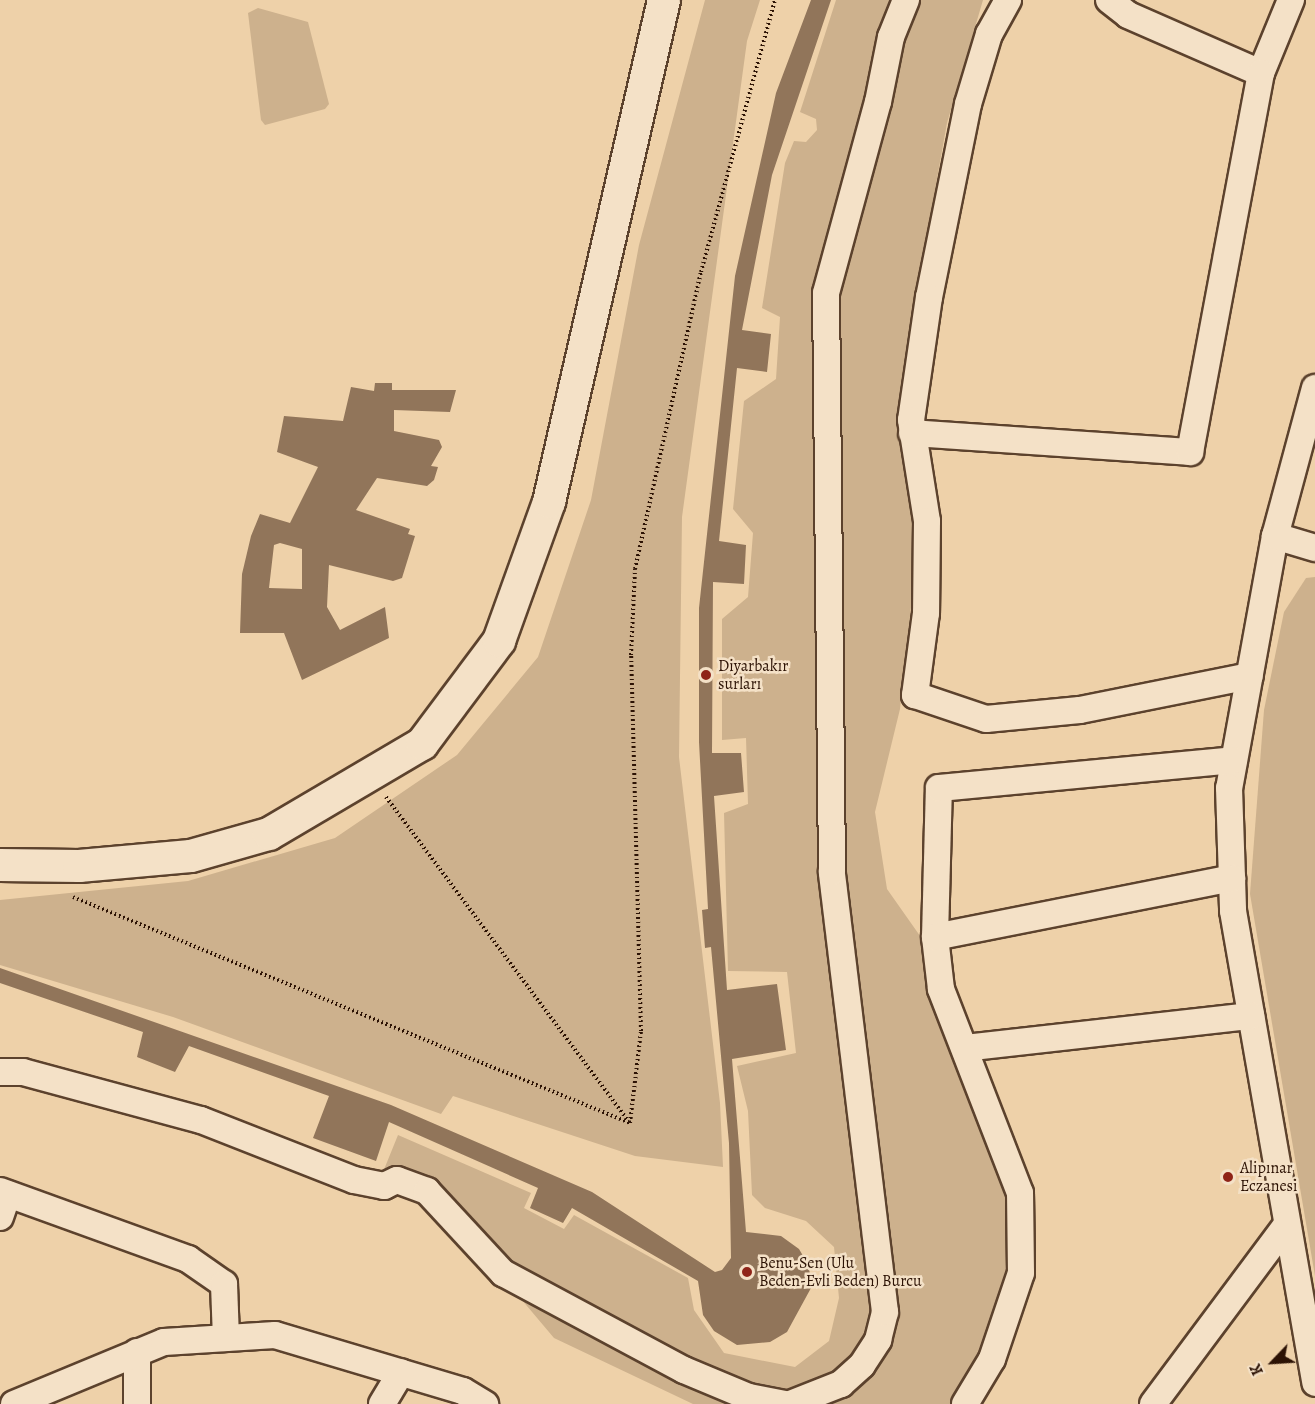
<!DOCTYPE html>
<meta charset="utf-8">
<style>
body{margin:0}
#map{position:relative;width:1315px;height:1404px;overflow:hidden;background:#eed1a9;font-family:Alegreya,serif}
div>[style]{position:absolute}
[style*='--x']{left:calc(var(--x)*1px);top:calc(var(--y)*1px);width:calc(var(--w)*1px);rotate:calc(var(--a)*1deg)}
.green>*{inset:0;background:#cdb18d}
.building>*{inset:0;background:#91755a}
.path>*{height:4px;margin-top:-2px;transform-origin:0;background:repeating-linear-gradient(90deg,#2c1204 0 1.5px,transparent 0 4.5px)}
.roads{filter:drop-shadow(2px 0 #5c422d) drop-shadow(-2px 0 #5c422d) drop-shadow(0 2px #5c422d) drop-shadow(0 -2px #5c422d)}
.minor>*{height:26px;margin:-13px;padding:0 13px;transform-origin:13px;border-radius:13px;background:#f4e1c7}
.tertiary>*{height:32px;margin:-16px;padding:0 16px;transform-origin:16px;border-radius:16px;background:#f4e1c7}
.dots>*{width:16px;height:16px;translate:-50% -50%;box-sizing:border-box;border:3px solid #f4e1c7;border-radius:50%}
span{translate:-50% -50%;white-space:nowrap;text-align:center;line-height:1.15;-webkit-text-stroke:5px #f4e1c7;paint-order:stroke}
.poi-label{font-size:16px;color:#2c1204}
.left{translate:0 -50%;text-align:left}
.north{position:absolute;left:1243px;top:1332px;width:60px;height:60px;-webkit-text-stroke:4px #f4e1c7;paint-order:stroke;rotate:245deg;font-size:16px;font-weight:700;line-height:24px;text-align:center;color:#2c1204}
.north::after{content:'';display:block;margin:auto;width:21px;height:27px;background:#2c1204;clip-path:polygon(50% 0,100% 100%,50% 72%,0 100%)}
</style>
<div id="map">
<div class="green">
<div style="clip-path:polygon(705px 0,760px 0,747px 41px,682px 517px,679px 757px,720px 1103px,723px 1167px,635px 1156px,453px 1096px,441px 1114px,173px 1017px,0 965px,0 900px,188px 881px,335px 838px,457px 755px,538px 657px,591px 500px,639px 245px)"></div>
<div style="clip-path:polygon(836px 0,983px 0,947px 123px,931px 212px,922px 298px,918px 543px,900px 709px,875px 812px,887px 889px,925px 943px,933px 1008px,967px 1072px,1002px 1176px,1010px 1221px,1006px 1287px,981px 1363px,951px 1404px,693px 1404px,554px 1338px,424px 1184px,383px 1172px,398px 1135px,531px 1193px,524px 1208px,564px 1229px,574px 1215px,688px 1278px,694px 1310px,724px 1353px,795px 1367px,829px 1341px,839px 1298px,834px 1247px,806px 1221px,765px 1208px,752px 1195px,748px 1111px,737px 1066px,796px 1053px,787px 972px,728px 971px,724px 813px,748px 804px,746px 738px,722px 740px,722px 619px,748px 597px,753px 533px,733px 509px,744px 401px,776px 379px,780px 317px,762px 308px,785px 163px,794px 141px,806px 142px,817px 130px,816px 119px,800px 112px)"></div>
<div style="clip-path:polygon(258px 8px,308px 22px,329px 104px,325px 109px,265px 125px,261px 120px,248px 13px)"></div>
<div style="clip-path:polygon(1315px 577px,1315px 1276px,1250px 894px,1264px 710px,1284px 612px,1306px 578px)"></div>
</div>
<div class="building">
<div style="clip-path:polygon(811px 0,831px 0,772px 175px,742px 330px,771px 334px,767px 372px,737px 368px,719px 541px,746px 545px,744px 584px,713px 582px,712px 753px,741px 753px,744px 792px,714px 796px,727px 990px,777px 984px,786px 1050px,732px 1059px,746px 1232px,781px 1236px,799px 1249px,809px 1266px,811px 1288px,787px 1332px,770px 1342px,737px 1345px,714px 1331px,703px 1315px,698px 1281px,572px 1208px,563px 1223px,530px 1208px,538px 1188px,389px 1122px,376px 1161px,313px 1138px,329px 1096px,189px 1046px,175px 1072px,137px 1057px,143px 1032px,0 983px,0 968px,391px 1105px,592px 1192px,715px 1272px,722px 1270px,731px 1258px,729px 1143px,711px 947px,705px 948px,702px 910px,708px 909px,699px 742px,699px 608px,735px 276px,776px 93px)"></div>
<div style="clip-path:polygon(evenodd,375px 383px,392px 383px,392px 390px,456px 390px,450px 412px,394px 410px,394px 431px,439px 440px,442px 447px,431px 466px,438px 467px,434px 480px,427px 486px,377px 478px,356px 510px,410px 529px,408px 534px,415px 536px,402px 578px,393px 581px,329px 565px,327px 607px,340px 630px,385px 607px,389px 638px,302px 680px,284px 633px,240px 633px,242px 574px,251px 536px,260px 514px,290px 523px,318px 467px,277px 452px,284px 416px,343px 421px,351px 387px,374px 391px,375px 383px,280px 543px,302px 549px,302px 589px,269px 588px,274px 545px,280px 543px)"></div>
</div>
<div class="path">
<div style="--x:386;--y:797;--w:407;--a:53.2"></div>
<div style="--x:73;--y:897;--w:601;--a:22.08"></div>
<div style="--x:630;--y:1123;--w:93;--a:-83.2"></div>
<div style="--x:641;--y:1031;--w:376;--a:-91.5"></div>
<div style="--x:631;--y:655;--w:86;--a:-87.3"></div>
<div style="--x:635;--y:569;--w:304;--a:-77.5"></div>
<div style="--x:701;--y:272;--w:282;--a:-74.8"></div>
</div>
<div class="roads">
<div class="minor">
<div style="--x:1008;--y:0;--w:39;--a:119"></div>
<div style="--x:989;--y:34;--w:73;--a:106.7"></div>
<div style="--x:968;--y:104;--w:197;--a:101.4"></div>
<div style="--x:929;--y:297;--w:124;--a:98.3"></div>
<div style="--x:911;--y:420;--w:102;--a:81"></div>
<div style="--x:927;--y:521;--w:92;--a:90.6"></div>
<div style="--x:926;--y:613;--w:83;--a:97.6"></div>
<div style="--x:915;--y:695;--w:75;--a:18.7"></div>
<div style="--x:986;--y:719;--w:94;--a:-5.5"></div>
<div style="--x:1080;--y:710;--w:173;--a:-11.3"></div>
<div style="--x:1109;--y:0;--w:24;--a:38"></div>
<div style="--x:1128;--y:15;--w:145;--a:23.6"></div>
<div style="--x:1261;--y:73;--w:79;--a:-67.7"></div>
<div style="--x:1315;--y:388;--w:153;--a:105.1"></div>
<div style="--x:1275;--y:536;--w:256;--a:100.3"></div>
<div style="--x:1229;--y:788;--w:123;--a:88.1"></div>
<div style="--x:1233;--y:911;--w:479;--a:80.1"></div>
<div style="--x:912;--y:433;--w:279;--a:3.9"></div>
<div style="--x:1190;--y:452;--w:386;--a:-79.4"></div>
<div style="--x:1275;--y:536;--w:42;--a:16.7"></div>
<div style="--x:935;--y:937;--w:149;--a:-88.5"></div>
<div style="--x:939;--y:788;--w:296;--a:-5.4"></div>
<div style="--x:965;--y:1048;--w:288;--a:-6.4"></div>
<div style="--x:0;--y:1072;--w:23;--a:0"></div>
<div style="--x:23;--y:1072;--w:184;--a:15.1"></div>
<div style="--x:201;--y:1120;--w:164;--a:21.4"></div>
<div style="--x:354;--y:1180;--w:31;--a:11"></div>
<div style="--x:384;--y:1186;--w:14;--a:-25"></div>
<div style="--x:397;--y:1180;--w:32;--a:20"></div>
<div style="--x:427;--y:1191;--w:112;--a:47.2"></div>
<div style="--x:503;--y:1273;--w:205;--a:28.2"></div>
<div style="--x:684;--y:1370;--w:70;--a:22.6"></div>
<div style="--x:749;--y:1397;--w:38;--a:11"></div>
<div style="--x:0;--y:1191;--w:200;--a:19.9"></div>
<div style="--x:188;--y:1259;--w:44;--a:34.8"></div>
<div style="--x:224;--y:1284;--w:54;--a:87.9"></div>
<div style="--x:0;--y:1217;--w:24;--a:-71"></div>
<div style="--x:137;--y:1352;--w:52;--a:90"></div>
<div style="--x:14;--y:1404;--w:162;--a:-22.5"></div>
<div style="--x:164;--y:1342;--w:111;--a:-3.6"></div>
<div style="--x:275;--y:1335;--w:196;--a:16.6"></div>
<div style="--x:463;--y:1391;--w:26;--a:31"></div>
<div style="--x:382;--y:1404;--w:37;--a:-59"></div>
<div style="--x:790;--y:1404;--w:55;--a:-21.4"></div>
<div style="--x:841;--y:1384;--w:28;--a:-42"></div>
<div style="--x:862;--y:1365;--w:30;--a:-57"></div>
<div style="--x:878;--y:1340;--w:29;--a:-76"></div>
<div style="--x:885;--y:1312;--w:443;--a:-96.9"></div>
<div style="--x:832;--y:872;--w:579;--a:-90.59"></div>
<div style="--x:826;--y:293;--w:198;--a:-74.8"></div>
<div style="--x:878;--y:102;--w:66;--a:-78.7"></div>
<div style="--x:891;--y:37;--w:40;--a:-68"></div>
<div style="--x:965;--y:1404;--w:52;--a:-59"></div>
<div style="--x:992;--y:1359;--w:91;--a:-71.4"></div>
<div style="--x:1021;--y:1273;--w:80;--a:-90.7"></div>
<div style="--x:1020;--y:1193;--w:219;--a:-111.2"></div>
<div style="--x:941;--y:989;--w:52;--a:-96.6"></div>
<div style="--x:935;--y:937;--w:303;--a:-11.2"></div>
<div style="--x:1153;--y:1404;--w:224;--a:-53.3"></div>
</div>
<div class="tertiary">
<div style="--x:0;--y:865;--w:79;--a:0.7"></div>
<div style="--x:79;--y:866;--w:112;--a:-5.1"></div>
<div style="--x:191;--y:856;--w:81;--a:-15.8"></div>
<div style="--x:269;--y:834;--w:178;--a:-30.5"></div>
<div style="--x:422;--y:744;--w:129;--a:-53.2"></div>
<div style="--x:499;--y:641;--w:148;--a:-70.2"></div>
<div style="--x:549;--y:502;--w:515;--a:-77.1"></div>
</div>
</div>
<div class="dots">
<div style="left:706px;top:675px;background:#8f2418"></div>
<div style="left:1228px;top:1177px;background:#8f2418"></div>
<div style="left:747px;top:1272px;background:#8f2418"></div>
</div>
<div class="poi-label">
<span class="left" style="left:718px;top:675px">Diyarbakır<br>surları</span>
<span class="left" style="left:1240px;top:1177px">Alipınar<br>Eczanesi</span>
<span class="left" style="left:759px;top:1272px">Benu-Sen (Ulu<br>Beden-Evli Beden) Burcu</span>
</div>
<div class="north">K</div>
</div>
